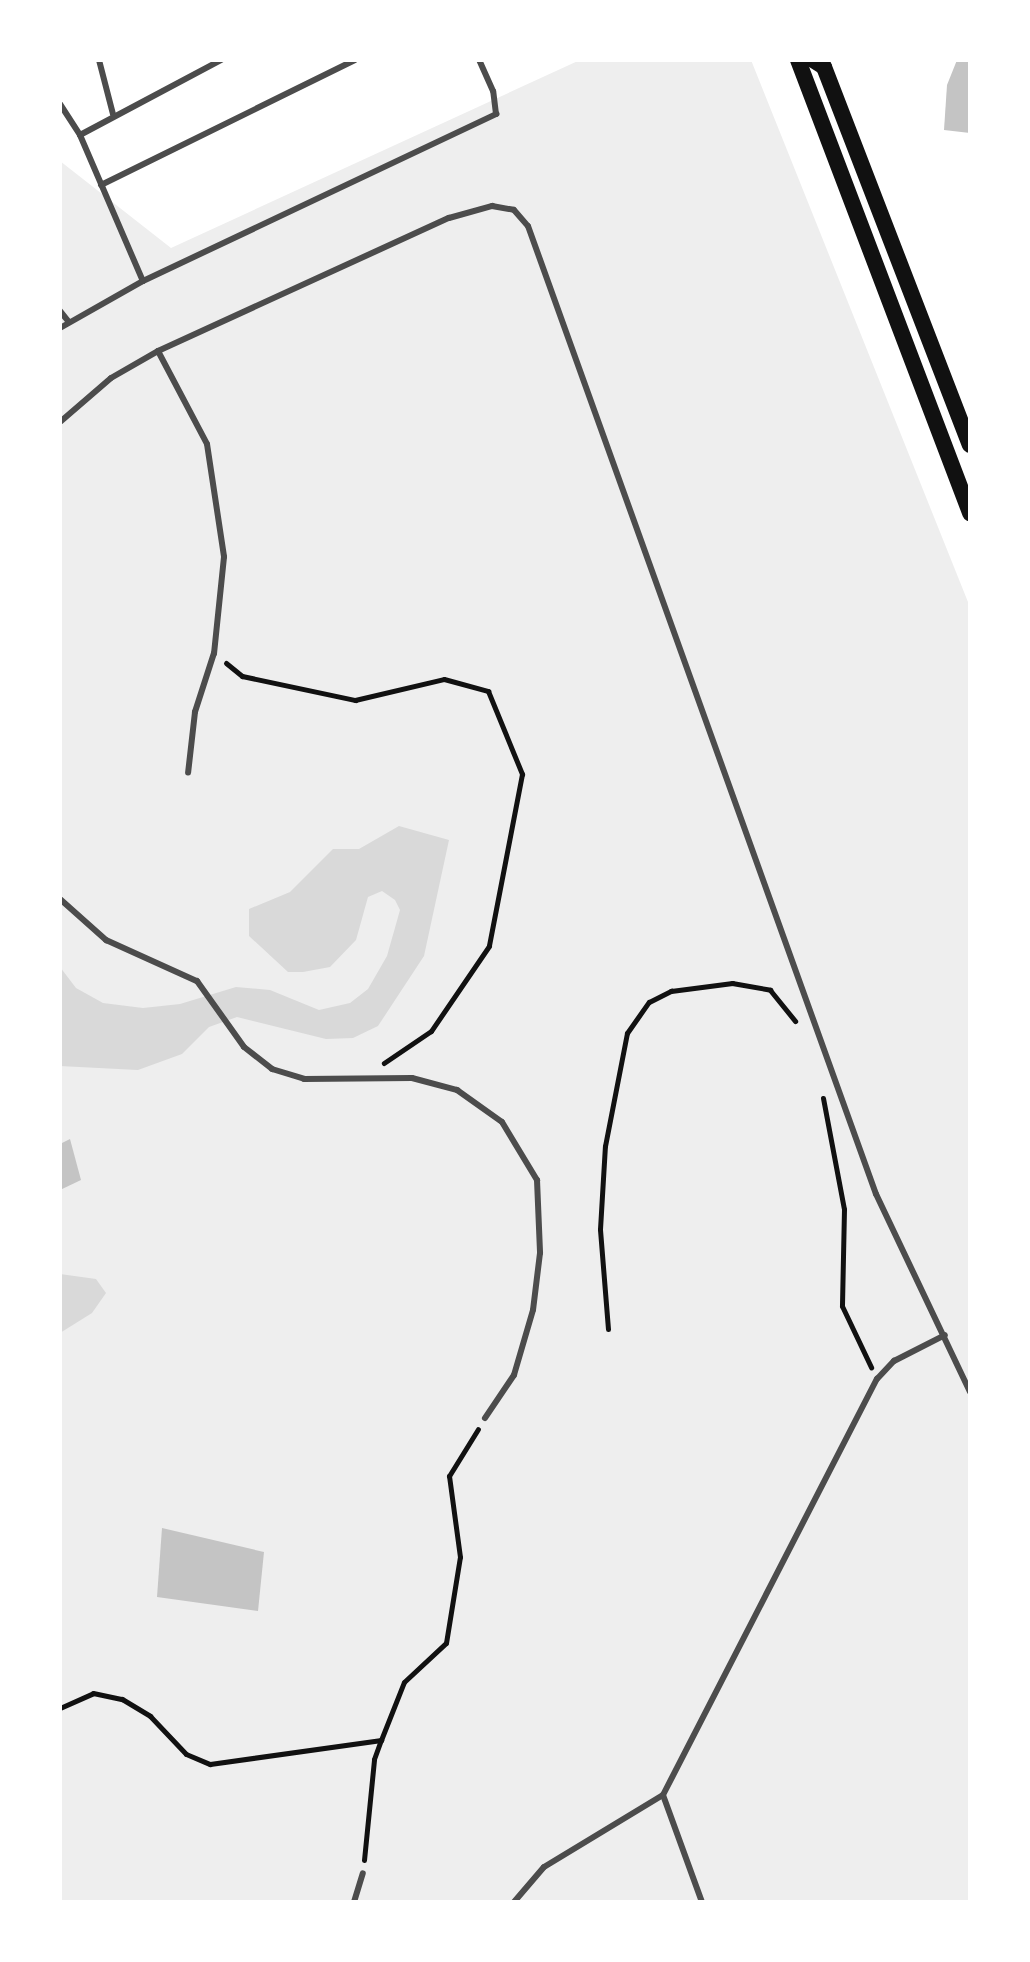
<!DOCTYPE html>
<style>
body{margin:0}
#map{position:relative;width:1030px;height:1962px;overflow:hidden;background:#fff;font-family:Roboto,sans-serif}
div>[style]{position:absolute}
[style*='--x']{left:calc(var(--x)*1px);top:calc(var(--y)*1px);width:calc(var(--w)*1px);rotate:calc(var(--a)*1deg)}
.green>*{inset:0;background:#eee}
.water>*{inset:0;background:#d9d9d9}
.building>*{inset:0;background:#c4c4c4}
.path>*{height:5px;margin:-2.5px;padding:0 2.5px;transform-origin:2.5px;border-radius:2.5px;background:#111}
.service>*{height:6px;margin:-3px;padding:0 3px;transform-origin:3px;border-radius:3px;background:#4c4c4c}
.secondary>*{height:16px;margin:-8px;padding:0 8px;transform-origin:8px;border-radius:8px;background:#111}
span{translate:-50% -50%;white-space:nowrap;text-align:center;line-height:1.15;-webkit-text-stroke:8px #fff;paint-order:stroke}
.frame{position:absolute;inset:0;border:62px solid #fff;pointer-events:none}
</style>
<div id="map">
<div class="green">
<div style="clip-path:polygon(580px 60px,751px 60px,970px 607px,970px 1902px,60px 1902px,60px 161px,171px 248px)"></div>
</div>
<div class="water">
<div style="clip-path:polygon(399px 826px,449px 840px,424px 956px,378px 1026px,353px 1038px,326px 1039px,237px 1017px,209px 1027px,182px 1054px,138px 1070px,60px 1066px,60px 967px,76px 988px,103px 1003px,143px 1008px,180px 1004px,236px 987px,270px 990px,319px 1010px,350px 1003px,368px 989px,387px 956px,400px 910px,395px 900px,382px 891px,368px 897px,356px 940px,330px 967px,303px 972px,288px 972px,249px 936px,249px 909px,290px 892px,333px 849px,359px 849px)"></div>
<div style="clip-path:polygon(60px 1274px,96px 1279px,106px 1293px,92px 1313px,60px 1333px)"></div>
</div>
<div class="building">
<div style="clip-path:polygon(957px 60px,970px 60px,970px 133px,944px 130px,947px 85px)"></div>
<div style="clip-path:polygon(70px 1139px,81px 1180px,60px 1190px,60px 1144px)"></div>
<div style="clip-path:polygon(162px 1528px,264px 1552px,258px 1611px,157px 1597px)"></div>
</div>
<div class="path">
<div style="--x:226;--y:663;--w:21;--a:39"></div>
<div style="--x:242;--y:676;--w:116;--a:12"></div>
<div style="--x:355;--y:700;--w:91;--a:-13.3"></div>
<div style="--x:444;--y:679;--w:46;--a:15.3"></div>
<div style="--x:488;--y:691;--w:90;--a:67.7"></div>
<div style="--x:522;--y:774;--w:175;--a:100.9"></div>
<div style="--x:489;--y:946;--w:103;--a:124.3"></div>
<div style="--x:431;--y:1031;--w:57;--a:145.8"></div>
<div style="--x:823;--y:1098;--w:113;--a:79.3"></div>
<div style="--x:844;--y:1209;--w:97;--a:91.2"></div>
<div style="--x:842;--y:1306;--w:68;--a:64.6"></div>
<div style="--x:608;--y:1329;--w:100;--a:-94.6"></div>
<div style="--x:600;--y:1229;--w:83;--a:-86.6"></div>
<div style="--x:605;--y:1146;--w:115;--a:-79"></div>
<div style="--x:627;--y:1033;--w:38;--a:-55"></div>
<div style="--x:649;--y:1002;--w:25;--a:-27"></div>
<div style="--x:671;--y:991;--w:62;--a:-7.5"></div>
<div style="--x:732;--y:983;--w:39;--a:10"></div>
<div style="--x:770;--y:990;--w:40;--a:51"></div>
<div style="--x:60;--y:1708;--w:36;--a:-24"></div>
<div style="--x:93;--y:1693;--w:30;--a:12"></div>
<div style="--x:122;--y:1699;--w:33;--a:31"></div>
<div style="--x:150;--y:1716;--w:52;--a:46.5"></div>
<div style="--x:186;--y:1754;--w:26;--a:23"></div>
<div style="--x:210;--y:1764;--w:173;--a:-8"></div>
<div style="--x:364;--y:1860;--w:101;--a:-84.3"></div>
<div style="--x:374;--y:1759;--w:20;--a:-70"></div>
<div style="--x:381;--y:1740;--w:62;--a:-68.4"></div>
<div style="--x:404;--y:1682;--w:57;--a:-42.9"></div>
<div style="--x:446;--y:1643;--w:87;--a:-80.8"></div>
<div style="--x:460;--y:1557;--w:82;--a:-97.7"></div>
<div style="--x:449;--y:1476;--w:55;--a:-58.3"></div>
</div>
<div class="service">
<div style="--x:99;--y:60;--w:56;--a:75.5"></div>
<div style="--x:60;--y:104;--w:37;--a:57"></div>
<div style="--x:80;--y:135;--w:159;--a:66.7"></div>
<div style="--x:143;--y:281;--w:391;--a:-25.3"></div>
<div style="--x:496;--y:114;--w:23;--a:-97"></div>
<div style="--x:493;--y:91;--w:34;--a:-114"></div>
<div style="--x:80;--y:135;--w:160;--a:-28"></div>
<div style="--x:101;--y:185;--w:283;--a:-26.2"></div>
<div style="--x:60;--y:311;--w:13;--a:51"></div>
<div style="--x:60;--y:328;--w:95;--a:-29.5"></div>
<div style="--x:158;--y:351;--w:105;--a:62.2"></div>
<div style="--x:207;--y:444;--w:114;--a:81.4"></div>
<div style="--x:224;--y:557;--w:97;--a:95.9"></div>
<div style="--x:214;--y:653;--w:62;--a:107.9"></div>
<div style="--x:195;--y:712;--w:61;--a:96.5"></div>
<div style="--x:60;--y:422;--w:67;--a:-40.8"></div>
<div style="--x:111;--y:378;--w:54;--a:-29.9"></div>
<div style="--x:158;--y:351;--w:320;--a:-24.6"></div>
<div style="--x:449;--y:218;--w:45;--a:-15.6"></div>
<div style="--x:492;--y:206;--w:22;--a:10"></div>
<div style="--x:514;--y:210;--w:21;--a:49"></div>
<div style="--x:528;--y:226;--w:1029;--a:70.23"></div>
<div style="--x:876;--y:1194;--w:219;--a:64.6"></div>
<div style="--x:60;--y:899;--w:62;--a:41.7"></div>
<div style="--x:106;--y:940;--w:100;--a:24.3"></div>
<div style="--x:197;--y:981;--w:81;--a:54.5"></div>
<div style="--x:244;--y:1047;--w:36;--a:38"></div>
<div style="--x:272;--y:1069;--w:34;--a:17"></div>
<div style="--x:304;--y:1079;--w:108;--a:-0.5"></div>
<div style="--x:412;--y:1078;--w:47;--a:14.9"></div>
<div style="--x:457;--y:1090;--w:55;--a:35.4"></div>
<div style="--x:502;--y:1122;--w:68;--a:58.9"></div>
<div style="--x:537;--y:1180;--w:73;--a:87.6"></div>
<div style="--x:540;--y:1253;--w:57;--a:97"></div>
<div style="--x:533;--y:1310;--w:68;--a:106.3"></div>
<div style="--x:514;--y:1375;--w:52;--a:124"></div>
<div style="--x:663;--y:1795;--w:468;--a:-62.8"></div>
<div style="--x:877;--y:1379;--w:25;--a:-47"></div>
<div style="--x:894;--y:1361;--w:57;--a:-27"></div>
<div style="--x:354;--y:1902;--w:30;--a:-73"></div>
<div style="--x:514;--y:1902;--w:46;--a:-49.4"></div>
<div style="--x:544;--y:1867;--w:139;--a:-31.2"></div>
<div style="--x:663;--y:1795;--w:114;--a:70"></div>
</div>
<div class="secondary">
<div style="--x:798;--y:60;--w:485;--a:69.2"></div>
<div style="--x:813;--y:60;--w:13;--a:32"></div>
<div style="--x:824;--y:67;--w:405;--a:68.9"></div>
</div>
<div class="frame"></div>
</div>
